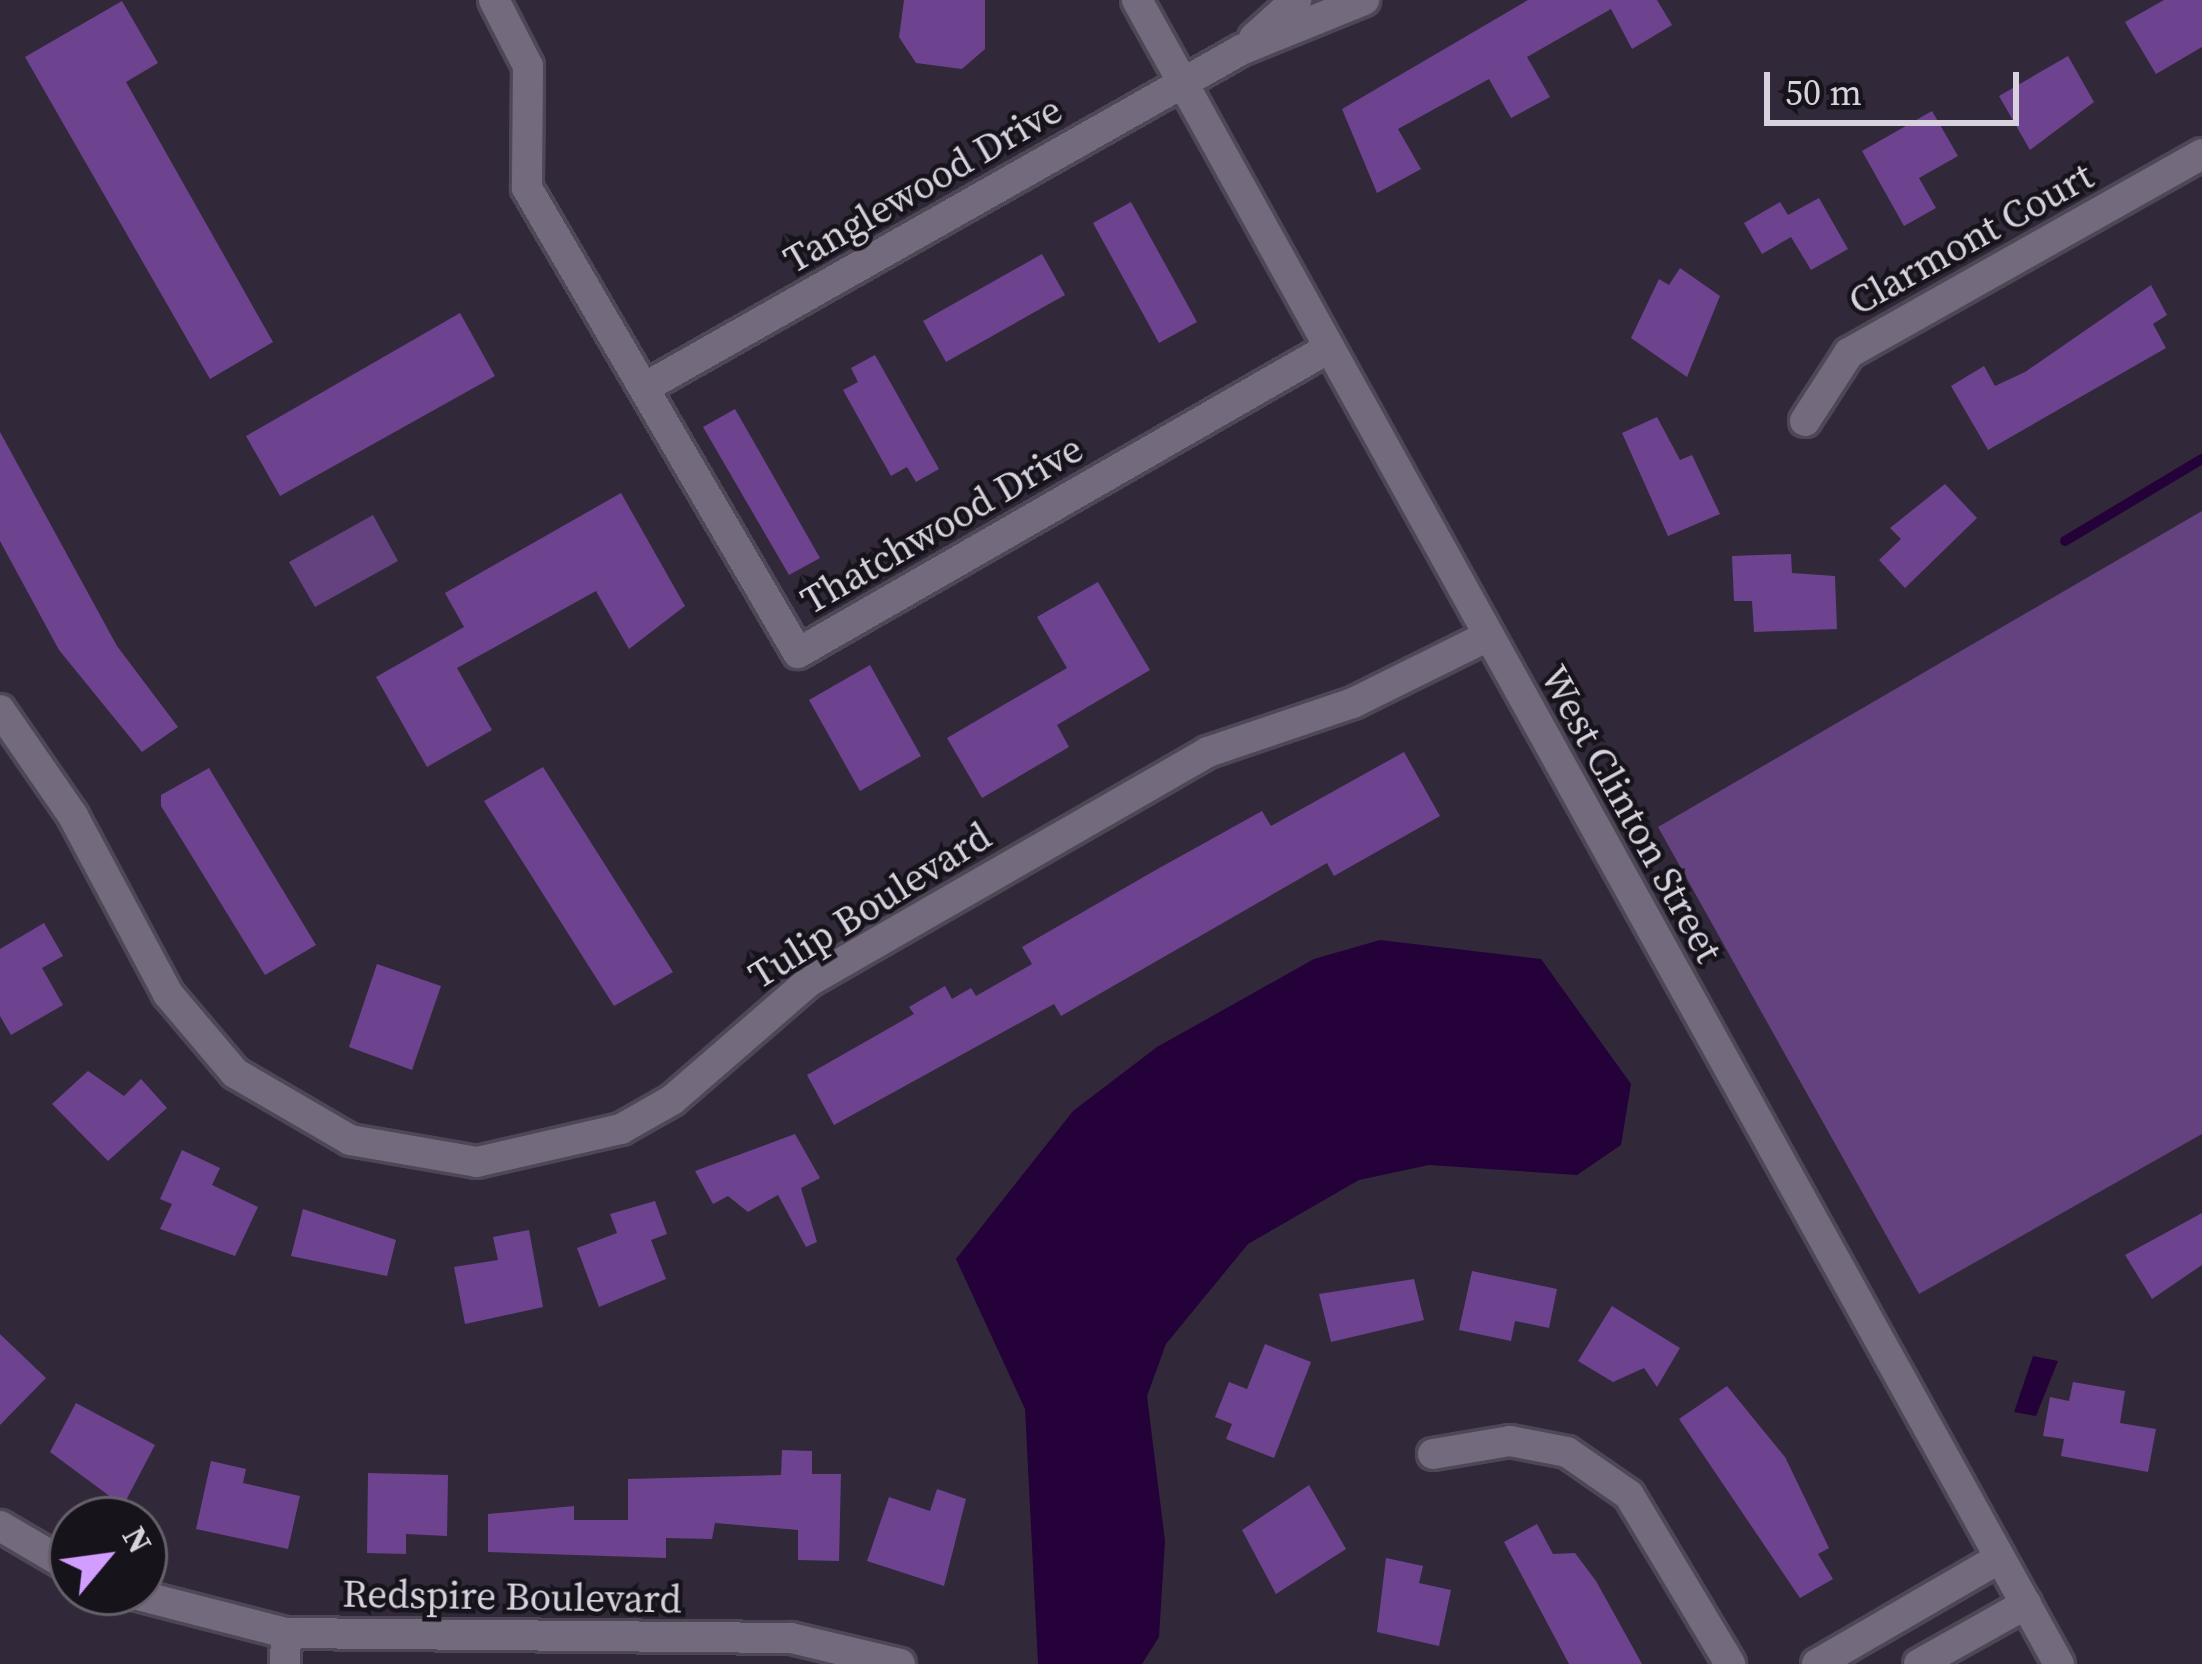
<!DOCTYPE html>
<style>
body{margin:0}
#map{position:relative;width:2202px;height:1664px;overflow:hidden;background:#31293a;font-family:"Source Serif 4",serif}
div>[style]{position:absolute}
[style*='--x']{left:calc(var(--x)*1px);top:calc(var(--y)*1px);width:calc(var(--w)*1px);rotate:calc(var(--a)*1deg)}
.green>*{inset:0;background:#644280}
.water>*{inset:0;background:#240139}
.stream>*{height:10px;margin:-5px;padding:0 5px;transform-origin:5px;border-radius:5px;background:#240139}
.building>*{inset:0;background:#6d428f}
.roads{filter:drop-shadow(3px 0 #4e4756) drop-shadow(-3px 0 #4e4756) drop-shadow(0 3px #4e4756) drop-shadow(0 -3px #4e4756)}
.minor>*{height:30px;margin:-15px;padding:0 15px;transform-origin:15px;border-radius:15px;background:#746a7e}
span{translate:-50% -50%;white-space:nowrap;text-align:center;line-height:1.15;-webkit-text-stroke:9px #17131b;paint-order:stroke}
.street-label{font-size:39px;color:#d7d2dd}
.north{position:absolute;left:48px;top:1496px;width:120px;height:120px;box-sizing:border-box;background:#17131b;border:3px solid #645f69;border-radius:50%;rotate:61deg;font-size:33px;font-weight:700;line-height:48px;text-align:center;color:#d7d2dd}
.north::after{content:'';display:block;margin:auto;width:42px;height:54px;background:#d19dfe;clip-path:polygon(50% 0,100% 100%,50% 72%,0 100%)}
.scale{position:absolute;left:1764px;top:72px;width:255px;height:54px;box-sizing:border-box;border:6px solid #d7d2dd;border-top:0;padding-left:15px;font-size:36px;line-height:42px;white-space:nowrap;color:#d7d2dd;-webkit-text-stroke:9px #17131b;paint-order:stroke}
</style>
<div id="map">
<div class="green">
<div style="clip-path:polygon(2202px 511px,2202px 1134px,1919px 1294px,1658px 827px)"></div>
<div style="clip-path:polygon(373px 515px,398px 561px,315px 607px,289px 562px)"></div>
</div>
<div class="water">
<div style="clip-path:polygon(1380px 940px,1541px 959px,1631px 1084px,1621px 1145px,1577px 1175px,1429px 1165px,1359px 1180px,1248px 1244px,1166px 1344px,1147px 1396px,1165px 1541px,1159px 1637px,1142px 1664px,1038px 1664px,1025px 1409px,956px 1259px,1073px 1111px,1157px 1047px,1314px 959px)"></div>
<div style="clip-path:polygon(2033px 1356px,2058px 1361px,2036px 1416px,2014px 1412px)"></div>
</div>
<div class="stream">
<div style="--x:2065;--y:541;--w:160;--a:-30.9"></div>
</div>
<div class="building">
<div style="clip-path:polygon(904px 0,985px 0,985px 49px,962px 69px,916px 63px,899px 37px)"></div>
<div style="clip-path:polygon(1528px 0,1657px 0,1672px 25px,1632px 49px,1611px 9px,1527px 57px,1550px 97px,1511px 118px,1489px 79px,1398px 129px,1421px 169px,1377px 193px,1342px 109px)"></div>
<div style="clip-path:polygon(2164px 0,2202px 0,2202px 47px,2156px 74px,2125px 22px)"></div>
<div style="clip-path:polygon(122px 1px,158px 63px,126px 82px,273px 342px,210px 379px,25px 57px)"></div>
<div style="clip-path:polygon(2068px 56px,2094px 102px,2030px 150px,1999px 96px)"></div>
<div style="clip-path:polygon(1932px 111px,1958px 156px,1919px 178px,1936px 208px,1904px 226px,1862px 151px)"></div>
<div style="clip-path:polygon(1819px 198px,1848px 249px,1811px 270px,1791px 237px,1762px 254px,1744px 223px,1780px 202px,1788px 215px)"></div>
<div style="clip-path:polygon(1131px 202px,1197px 322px,1159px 343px,1093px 223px)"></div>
<div style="clip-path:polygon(1042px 254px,1065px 295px,946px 362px,923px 321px)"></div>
<div style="clip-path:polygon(1680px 268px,1720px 296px,1687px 377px,1631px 338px,1659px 279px,1669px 285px)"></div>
<div style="clip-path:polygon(2151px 285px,2167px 315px,2153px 324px,2166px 348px,1988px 450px,1951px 386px,1984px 366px,1995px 386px,2025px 372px)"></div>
<div style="clip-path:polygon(460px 313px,495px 376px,280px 496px,246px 436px)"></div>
<div style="clip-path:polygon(875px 355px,939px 469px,916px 482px,907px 467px,891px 476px,843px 390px,858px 382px,851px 368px)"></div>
<div style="clip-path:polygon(735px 409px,820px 558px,789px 575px,703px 427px)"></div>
<div style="clip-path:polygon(1657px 417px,1680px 460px,1692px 455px,1720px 514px,1668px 536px,1622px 433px)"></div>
<div style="clip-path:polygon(0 432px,117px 646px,178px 727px,142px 752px,59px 650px,0 541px)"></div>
<div style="clip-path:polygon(1945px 484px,1977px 518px,1905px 588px,1879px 560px,1901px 539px,1890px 528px)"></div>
<div style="clip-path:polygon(621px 493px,685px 606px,629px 649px,596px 591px,457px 668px,492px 730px,427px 767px,376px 677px,464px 627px,445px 593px)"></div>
<div style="clip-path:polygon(1791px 554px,1792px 573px,1835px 576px,1837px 629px,1754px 632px,1752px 601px,1734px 601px,1732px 556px)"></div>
<div style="clip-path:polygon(1098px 582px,1150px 670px,1057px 725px,1069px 747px,982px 798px,947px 738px,1067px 668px,1037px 617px)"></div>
<div style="clip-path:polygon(870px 665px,921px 756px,860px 791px,809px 700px)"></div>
<div style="clip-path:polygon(1404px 752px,1440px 816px,1334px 876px,1327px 863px,1061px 1016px,1054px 1004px,834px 1125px,807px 1075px,914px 1014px,909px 1007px,945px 986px,952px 999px,971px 988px,976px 996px,1032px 964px,1022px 947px,1154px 871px,1262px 811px,1271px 826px)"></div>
<div style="clip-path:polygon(543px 767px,673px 972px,614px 1006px,484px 801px)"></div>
<div style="clip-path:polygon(209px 768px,316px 945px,265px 975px,161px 806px,161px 795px)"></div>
<div style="clip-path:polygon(44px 923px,63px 956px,42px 968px,63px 1005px,11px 1035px,0 1016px,0 949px)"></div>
<div style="clip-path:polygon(377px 964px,441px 986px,412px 1070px,349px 1047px)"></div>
<div style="clip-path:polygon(88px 1071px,124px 1096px,141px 1079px,167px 1108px,108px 1161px,52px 1104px)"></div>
<div style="clip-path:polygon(795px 1134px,820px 1178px,801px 1188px,817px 1242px,806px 1247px,778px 1195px,748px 1212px,728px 1196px,713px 1204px,695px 1171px)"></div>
<div style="clip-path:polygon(182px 1150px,220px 1168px,212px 1185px,258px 1207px,235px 1256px,160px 1229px,172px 1204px,160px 1199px)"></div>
<div style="clip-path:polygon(655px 1201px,667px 1234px,651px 1240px,666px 1279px,599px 1307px,577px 1248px,617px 1233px,610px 1214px)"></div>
<div style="clip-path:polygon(303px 1209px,396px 1240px,387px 1276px,291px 1256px)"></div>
<div style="clip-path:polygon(2202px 1213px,2202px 1265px,2152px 1299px,2125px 1255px)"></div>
<div style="clip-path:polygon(529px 1230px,543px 1307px,465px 1324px,454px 1267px,498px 1260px,493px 1237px)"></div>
<div style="clip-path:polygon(1472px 1271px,1557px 1289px,1549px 1328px,1515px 1321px,1511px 1341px,1459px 1330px)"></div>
<div style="clip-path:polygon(1414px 1279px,1424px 1320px,1331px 1342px,1319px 1294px)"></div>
<div style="clip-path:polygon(1612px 1306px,1680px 1348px,1657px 1387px,1644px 1368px,1613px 1382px,1578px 1361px)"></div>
<div style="clip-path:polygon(0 1334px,46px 1378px,0 1425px)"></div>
<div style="clip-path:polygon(1265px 1344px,1311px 1362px,1274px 1458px,1226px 1439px,1232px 1424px,1215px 1417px,1229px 1382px,1247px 1389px)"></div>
<div style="clip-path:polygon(2073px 1382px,2125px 1391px,2120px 1423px,2156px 1429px,2148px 1472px,2061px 1456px,2064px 1439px,2043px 1436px,2050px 1397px,2069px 1401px)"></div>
<div style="clip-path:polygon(1727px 1386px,1785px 1457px,1829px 1548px,1818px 1554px,1833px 1579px,1800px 1598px,1679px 1419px)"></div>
<div style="clip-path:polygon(76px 1403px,155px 1445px,123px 1506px,50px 1452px)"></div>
<div style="clip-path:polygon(782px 1450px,812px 1451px,812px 1474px,841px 1474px,839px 1561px,798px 1560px,798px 1530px,715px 1523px,712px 1539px,666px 1538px,666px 1558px,488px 1552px,488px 1514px,574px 1506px,574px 1520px,628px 1520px,628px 1479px,781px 1475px)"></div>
<div style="clip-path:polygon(211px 1461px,246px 1469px,243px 1483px,300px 1496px,288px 1549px,196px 1529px)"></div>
<div style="clip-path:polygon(368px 1473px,448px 1475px,447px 1536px,406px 1534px,406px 1554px,367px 1553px)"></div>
<div style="clip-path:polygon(1309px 1485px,1346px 1549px,1276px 1594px,1242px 1530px)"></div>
<div style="clip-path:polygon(937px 1489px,966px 1499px,944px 1586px,867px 1561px,889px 1497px,930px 1511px)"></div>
<div style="clip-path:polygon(1537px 1524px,1553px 1554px,1575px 1553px,1596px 1581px,1642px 1664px,1569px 1664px,1504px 1542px)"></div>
<div style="clip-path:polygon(1386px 1558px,1423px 1566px,1419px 1583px,1451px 1590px,1439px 1646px,1377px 1632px)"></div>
</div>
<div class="roads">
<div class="minor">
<div style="--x:494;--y:0;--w:74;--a:62.7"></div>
<div style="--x:528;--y:66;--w:122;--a:90.5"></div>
<div style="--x:527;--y:188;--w:538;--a:59.77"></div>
<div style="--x:798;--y:653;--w:612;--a:-29.87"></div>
<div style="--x:1137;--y:0;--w:1902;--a:61.01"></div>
<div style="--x:1254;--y:38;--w:57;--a:-42.1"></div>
<div style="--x:644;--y:388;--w:686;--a:-29.52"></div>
<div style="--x:1241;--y:50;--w:133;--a:-22.1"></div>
<div style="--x:1805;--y:421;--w:81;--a:-57.1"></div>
<div style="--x:1849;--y:353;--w:405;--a:-29.4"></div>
<div style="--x:0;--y:710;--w:129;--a:55.4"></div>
<div style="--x:73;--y:816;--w:202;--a:61.9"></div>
<div style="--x:168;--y:994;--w:104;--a:49.7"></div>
<div style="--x:235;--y:1073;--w:133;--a:30.2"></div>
<div style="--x:350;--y:1140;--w:129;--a:9.8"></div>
<div style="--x:477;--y:1162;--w:148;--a:-12.9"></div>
<div style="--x:621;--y:1129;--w:59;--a:-29.6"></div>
<div style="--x:672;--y:1100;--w:180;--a:-40.9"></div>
<div style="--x:808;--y:982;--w:461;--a:-29.9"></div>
<div style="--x:1208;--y:752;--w:153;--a:-18.7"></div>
<div style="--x:1353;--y:703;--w:151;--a:-26.4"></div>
<div style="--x:1433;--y:1454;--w:78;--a:-9.6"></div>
<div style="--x:1510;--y:1441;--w:58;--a:10.9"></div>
<div style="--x:1567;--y:1452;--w:75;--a:34.7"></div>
<div style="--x:1629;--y:1495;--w:197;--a:59.1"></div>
<div style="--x:0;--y:1526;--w:83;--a:30.3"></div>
<div style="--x:126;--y:1592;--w:165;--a:14.4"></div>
<div style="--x:286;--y:1633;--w:505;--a:0.57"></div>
<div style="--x:791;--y:1638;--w:112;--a:13.4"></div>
<div style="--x:285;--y:1664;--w:31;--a:-88"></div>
<div style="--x:1817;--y:1664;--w:211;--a:-30.1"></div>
<div style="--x:1919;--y:1664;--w:123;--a:-29.3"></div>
</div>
</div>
<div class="street-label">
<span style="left:923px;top:185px;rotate:-30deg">Tanglewood Drive</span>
<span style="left:1971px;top:239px;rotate:-29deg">Clarmont Court</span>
<span style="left:942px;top:525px;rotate:-30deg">Thatchwood Drive</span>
<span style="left:1631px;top:814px;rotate:61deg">West Clinton Street</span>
<span style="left:870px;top:906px;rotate:-32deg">Tulip Boulevard</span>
<span style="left:512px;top:1597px;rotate:1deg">Redspire Boulevard</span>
</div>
<div class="north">N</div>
<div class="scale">50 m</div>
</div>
